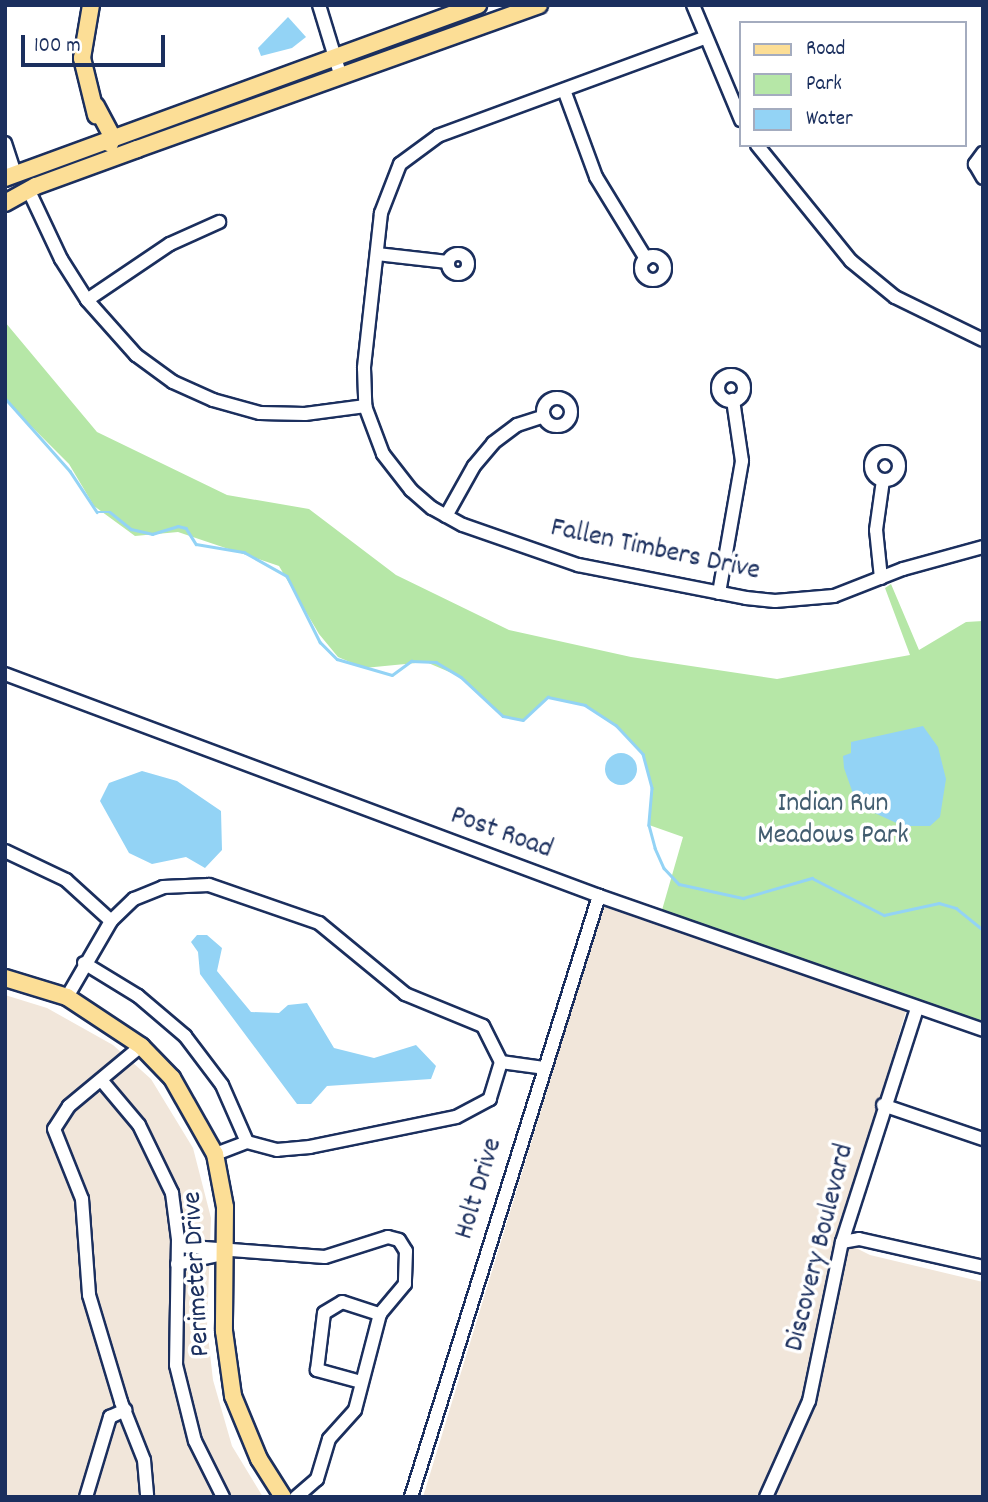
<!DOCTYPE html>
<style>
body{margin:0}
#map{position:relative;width:988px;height:1502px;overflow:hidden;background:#fff;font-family:Dekko,sans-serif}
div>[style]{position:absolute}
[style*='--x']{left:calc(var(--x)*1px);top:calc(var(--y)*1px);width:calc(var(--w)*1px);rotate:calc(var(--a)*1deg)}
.built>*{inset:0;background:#f1e6da}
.green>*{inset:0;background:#b6e7a7}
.water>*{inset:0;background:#93d3f5}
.round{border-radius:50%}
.stream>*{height:2.5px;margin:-1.25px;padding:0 1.25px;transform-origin:1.25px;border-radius:1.25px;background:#93d3f5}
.roads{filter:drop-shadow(2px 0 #1b2f5e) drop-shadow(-2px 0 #1b2f5e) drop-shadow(0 2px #1b2f5e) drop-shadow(0 -2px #1b2f5e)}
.minor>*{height:12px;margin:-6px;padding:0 6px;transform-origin:6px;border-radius:6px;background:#fff}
.minor>.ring{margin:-6px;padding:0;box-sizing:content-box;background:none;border:12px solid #fff;border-radius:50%}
.major>*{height:16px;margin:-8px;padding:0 8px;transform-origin:8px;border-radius:8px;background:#fcde96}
span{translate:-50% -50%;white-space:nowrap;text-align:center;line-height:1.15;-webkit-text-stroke:7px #fff;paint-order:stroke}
.street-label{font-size:28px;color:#1b2f5e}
.park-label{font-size:28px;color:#425d70}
.frame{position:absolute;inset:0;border:7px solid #1b2f5e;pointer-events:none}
.legend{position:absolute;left:739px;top:21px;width:228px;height:126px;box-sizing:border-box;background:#fff;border:2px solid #a4acbf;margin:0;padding:9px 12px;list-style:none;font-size:21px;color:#1b2f5e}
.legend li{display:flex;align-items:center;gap:14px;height:35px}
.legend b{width:35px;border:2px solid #a4acbf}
.scale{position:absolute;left:21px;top:35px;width:144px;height:32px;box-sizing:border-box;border:4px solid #1b2f5e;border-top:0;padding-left:9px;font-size:21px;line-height:24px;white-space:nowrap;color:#1b2f5e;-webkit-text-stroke:5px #fff;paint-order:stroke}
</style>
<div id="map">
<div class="built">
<div style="clip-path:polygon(604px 904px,906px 1011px,843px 1225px,852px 1246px,870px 1255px,983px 1282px,983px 1497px,423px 1497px)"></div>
<div style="clip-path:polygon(5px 995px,47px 1008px,113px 1045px,151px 1079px,193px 1148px,211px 1218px,207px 1327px,213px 1380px,232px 1446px,263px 1497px,5px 1497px)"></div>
</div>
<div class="green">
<div style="clip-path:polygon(5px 322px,97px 432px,227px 495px,309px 509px,396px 575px,509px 630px,631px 657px,777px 679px,910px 655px,885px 588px,891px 584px,919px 650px,966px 622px,983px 621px,983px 1029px,660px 917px,683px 837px,649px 825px,652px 788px,643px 754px,616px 725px,585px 705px,548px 697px,523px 720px,503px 716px,461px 677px,426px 662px,364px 668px,338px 657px,319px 634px,279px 566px,178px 532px,135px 536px,94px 506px,69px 464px,5px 400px)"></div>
</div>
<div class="water">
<div style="clip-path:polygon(288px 17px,306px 37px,292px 48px,261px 56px,258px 48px)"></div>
<div style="clip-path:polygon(923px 726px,938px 747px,946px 779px,940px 817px,930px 826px,903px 826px,857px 805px,844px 768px,843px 756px,851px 753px,851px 742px)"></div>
<div class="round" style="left:605px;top:753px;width:32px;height:32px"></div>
<div style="clip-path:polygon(142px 771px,177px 781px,221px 811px,222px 850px,205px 868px,186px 857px,152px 864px,129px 853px,100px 801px,109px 783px)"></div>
<div style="clip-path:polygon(197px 935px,207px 935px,222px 948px,217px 971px,251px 1012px,279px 1013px,288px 1005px,307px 1003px,334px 1048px,374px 1058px,416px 1045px,436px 1066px,431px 1079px,327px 1086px,311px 1104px,297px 1104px,200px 974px,198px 952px,191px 942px)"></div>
</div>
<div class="stream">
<div style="--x:5;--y:398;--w:98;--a:48.3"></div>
<div style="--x:70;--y:471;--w:49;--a:56.6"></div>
<div style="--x:97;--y:512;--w:13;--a:0"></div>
<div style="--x:110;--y:512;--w:27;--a:39"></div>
<div style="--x:131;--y:529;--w:22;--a:13"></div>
<div style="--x:152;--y:534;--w:27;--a:-17"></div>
<div style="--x:178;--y:526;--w:8;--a:14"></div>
<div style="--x:186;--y:528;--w:19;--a:58"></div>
<div style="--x:196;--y:544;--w:49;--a:9.5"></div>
<div style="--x:244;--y:552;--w:49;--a:29.2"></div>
<div style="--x:287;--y:576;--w:74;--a:63.4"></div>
<div style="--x:320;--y:642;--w:24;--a:45"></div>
<div style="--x:337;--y:659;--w:57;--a:16.2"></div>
<div style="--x:392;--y:675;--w:24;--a:-36"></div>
<div style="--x:411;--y:661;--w:25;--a:2"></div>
<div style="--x:436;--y:662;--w:29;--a:31"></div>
<div style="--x:461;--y:677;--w:57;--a:42.9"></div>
<div style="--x:503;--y:716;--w:20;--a:11"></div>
<div style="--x:523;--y:720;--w:34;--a:-43"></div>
<div style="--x:548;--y:697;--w:38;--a:12"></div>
<div style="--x:585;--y:705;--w:37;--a:33"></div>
<div style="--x:616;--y:725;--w:40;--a:47"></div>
<div style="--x:643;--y:754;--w:35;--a:75"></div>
<div style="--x:652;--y:788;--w:37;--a:95"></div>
<div style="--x:649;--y:825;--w:24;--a:75"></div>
<div style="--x:655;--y:848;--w:22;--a:66"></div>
<div style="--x:664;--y:868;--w:22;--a:47"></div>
<div style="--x:679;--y:884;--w:66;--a:12.3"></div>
<div style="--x:743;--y:898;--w:72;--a:-16.2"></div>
<div style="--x:812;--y:878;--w:81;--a:27.2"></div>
<div style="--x:884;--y:915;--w:56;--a:-12.3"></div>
<div style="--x:939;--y:903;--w:18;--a:16"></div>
<div style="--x:956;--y:908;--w:35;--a:39"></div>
</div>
<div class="roads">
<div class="minor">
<div style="--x:319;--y:5;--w:75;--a:73"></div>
<div style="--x:693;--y:5;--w:125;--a:67.3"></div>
<div style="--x:704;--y:38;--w:283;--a:159.8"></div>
<div style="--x:438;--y:136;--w:47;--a:143.6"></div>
<div style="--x:400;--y:164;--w:53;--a:111.2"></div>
<div style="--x:381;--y:213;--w:156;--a:96.3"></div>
<div style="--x:364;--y:368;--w:38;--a:88"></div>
<div style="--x:365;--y:406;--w:51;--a:69.4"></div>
<div style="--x:383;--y:454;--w:46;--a:52.1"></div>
<div style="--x:411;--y:490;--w:28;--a:41"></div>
<div style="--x:432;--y:508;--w:35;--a:29"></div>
<div style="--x:463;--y:525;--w:122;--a:19.2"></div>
<div style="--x:578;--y:565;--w:171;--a:11.1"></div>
<div style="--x:746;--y:598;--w:29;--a:6"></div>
<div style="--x:775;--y:601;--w:59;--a:-4.8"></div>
<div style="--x:834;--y:596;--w:74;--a:-21.4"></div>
<div style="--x:903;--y:569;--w:83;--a:-15.4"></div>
<div style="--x:564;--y:90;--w:93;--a:69.8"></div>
<div style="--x:596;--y:177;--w:96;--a:58.6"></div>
<div style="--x:5;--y:143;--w:33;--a:72"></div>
<div style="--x:757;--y:145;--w:149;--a:51"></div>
<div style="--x:851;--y:261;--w:57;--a:39.3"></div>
<div style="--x:895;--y:297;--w:98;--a:26"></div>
<div style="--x:983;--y:153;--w:14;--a:126"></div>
<div style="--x:975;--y:164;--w:16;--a:60"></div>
<div style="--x:29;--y:191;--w:75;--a:64.8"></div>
<div style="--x:61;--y:259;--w:49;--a:57.6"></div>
<div style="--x:87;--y:300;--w:74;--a:48.3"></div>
<div style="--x:136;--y:355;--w:46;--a:36.1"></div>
<div style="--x:173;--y:382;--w:44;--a:24.2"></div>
<div style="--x:213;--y:400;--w:49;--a:15.5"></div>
<div style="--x:260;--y:413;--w:45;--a:1.3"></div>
<div style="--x:305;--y:414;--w:61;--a:-7.6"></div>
<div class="ring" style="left:448px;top:254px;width:8px;height:8px"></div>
<div style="--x:377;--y:254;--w:71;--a:6.4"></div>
<div class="ring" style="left:641px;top:256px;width:12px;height:12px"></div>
<div style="--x:87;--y:300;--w:100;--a:-34"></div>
<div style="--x:170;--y:244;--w:54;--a:-24.2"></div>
<div class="ring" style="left:718px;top:375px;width:14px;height:14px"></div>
<div class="ring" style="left:543px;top:398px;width:16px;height:16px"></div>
<div class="ring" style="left:871px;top:452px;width:16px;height:16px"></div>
<div style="--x:446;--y:516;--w:57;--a:-60.8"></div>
<div style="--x:474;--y:466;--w:30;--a:-50"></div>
<div style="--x:493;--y:443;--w:30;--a:-37"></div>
<div style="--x:517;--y:425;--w:28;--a:-18"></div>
<div style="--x:881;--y:578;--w:48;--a:-95.9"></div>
<div style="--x:876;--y:530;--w:50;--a:-82"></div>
<div style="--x:719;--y:593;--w:134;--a:-80.1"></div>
<div style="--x:742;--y:461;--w:62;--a:-98.4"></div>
<div style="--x:5;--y:674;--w:634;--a:20.49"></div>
<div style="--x:599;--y:896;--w:407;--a:19.2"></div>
<div style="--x:5;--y:851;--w:68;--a:25.4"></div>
<div style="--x:66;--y:880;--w:61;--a:42.3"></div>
<div style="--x:84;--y:963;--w:63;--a:31.4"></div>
<div style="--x:138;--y:996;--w:62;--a:40.4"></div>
<div style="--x:185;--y:1036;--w:61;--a:52.9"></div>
<div style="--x:222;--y:1085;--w:62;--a:66.3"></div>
<div style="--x:67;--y:997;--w:88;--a:-59.9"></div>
<div style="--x:111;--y:921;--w:32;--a:-44"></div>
<div style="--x:134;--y:899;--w:31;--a:-22"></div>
<div style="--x:163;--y:887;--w:46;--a:-2.5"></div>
<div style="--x:209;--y:885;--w:116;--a:19.1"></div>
<div style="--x:319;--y:923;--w:112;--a:39.5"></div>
<div style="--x:405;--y:994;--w:84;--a:22.3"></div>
<div style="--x:483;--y:1026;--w:40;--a:63.4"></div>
<div style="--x:501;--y:1062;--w:39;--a:107"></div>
<div style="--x:490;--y:1099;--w:38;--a:152"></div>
<div style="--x:456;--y:1117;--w:149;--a:168.4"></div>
<div style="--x:310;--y:1147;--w:33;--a:175"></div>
<div style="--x:277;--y:1150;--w:31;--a:-165"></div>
<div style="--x:247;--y:1142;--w:34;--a:159"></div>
<div style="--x:141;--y:1046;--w:94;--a:140.2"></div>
<div style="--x:69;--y:1106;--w:27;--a:123"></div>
<div style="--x:54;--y:1129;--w:75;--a:68.2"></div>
<div style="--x:82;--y:1199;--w:96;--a:85.8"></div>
<div style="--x:89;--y:1295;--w:112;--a:73.3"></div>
<div style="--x:121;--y:1402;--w:62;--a:68.4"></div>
<div style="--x:144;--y:1460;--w:37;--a:85"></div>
<div style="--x:501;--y:1062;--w:43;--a:7.9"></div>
<div style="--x:102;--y:1081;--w:57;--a:49.9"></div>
<div style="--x:139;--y:1125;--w:76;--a:64.1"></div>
<div style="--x:172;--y:1193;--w:46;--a:82.6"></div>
<div style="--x:178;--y:1239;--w:126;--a:90.9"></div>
<div style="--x:176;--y:1365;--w:78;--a:76"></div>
<div style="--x:195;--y:1441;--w:63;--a:63.4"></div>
<div style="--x:883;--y:1105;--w:106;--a:18.8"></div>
<div style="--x:842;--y:1242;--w:17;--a:-10"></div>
<div style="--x:859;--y:1239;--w:127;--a:12.7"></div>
<div style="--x:178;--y:1246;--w:147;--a:4.3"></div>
<div style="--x:325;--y:1257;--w:66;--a:-17.6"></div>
<div style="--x:388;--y:1237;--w:11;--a:15"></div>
<div style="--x:399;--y:1240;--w:13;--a:58"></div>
<div style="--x:406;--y:1251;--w:33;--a:92"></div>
<div style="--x:405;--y:1284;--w:39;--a:130"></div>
<div style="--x:380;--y:1314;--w:99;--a:104.6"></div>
<div style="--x:355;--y:1410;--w:39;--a:132"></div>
<div style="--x:329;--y:1439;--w:42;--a:106.7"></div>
<div style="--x:317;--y:1479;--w:28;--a:139"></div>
<div style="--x:177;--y:1264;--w:51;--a:-12.4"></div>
<div style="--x:361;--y:1382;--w:46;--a:-164.7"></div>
<div style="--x:317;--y:1370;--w:57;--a:-83"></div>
<div style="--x:324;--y:1313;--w:21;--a:-31"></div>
<div style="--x:342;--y:1302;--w:40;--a:18"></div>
<div style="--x:86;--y:1497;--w:84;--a:-73.3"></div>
<div style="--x:110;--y:1417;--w:17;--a:-25"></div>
<div style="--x:411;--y:1497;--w:630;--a:-72.63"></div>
<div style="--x:766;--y:1497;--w:105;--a:-65.9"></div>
<div style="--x:809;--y:1401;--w:162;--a:-78.3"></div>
<div style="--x:842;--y:1242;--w:246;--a:-72.2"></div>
</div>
<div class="major">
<div style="--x:91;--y:5;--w:54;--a:99.6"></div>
<div style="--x:82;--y:58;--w:59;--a:76.2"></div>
<div style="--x:96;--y:106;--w:34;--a:62"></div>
<div style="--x:112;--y:136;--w:8;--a:104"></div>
<div style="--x:5;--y:178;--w:504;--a:-20.09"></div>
<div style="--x:5;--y:203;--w:35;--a:-29"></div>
<div style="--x:36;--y:186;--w:108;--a:-20.1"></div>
<div style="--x:137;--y:149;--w:427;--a:-19.7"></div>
<div style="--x:5;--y:978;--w:65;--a:17"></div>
<div style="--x:67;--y:997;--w:89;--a:33.5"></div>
<div style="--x:141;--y:1046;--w:45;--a:45.9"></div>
<div style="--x:172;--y:1078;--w:87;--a:60.5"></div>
<div style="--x:215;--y:1154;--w:54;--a:79.3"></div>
<div style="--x:225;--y:1207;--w:124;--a:90.5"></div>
<div style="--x:224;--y:1331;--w:66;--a:82.1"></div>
<div style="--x:233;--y:1396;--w:68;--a:67.6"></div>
<div style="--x:259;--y:1459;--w:45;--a:57.7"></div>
</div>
</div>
<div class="street-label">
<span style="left:655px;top:551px;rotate:12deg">Fallen Timbers Drive</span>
<span style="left:501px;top:834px;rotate:20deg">Post Road</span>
<span style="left:480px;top:1189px;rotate:-73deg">Holt Drive</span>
<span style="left:821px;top:1248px;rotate:-76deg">Discovery Boulevard</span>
<span style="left:198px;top:1274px;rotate:-93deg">Perimeter Drive</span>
</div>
<div class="park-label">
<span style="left:833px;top:821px">Indian Run<br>Meadows Park</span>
</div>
<div class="frame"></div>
<ul class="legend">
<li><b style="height:9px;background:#fcde96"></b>Road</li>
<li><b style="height:19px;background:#b6e7a7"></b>Park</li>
<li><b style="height:19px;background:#93d3f5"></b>Water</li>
</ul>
<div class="scale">100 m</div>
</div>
